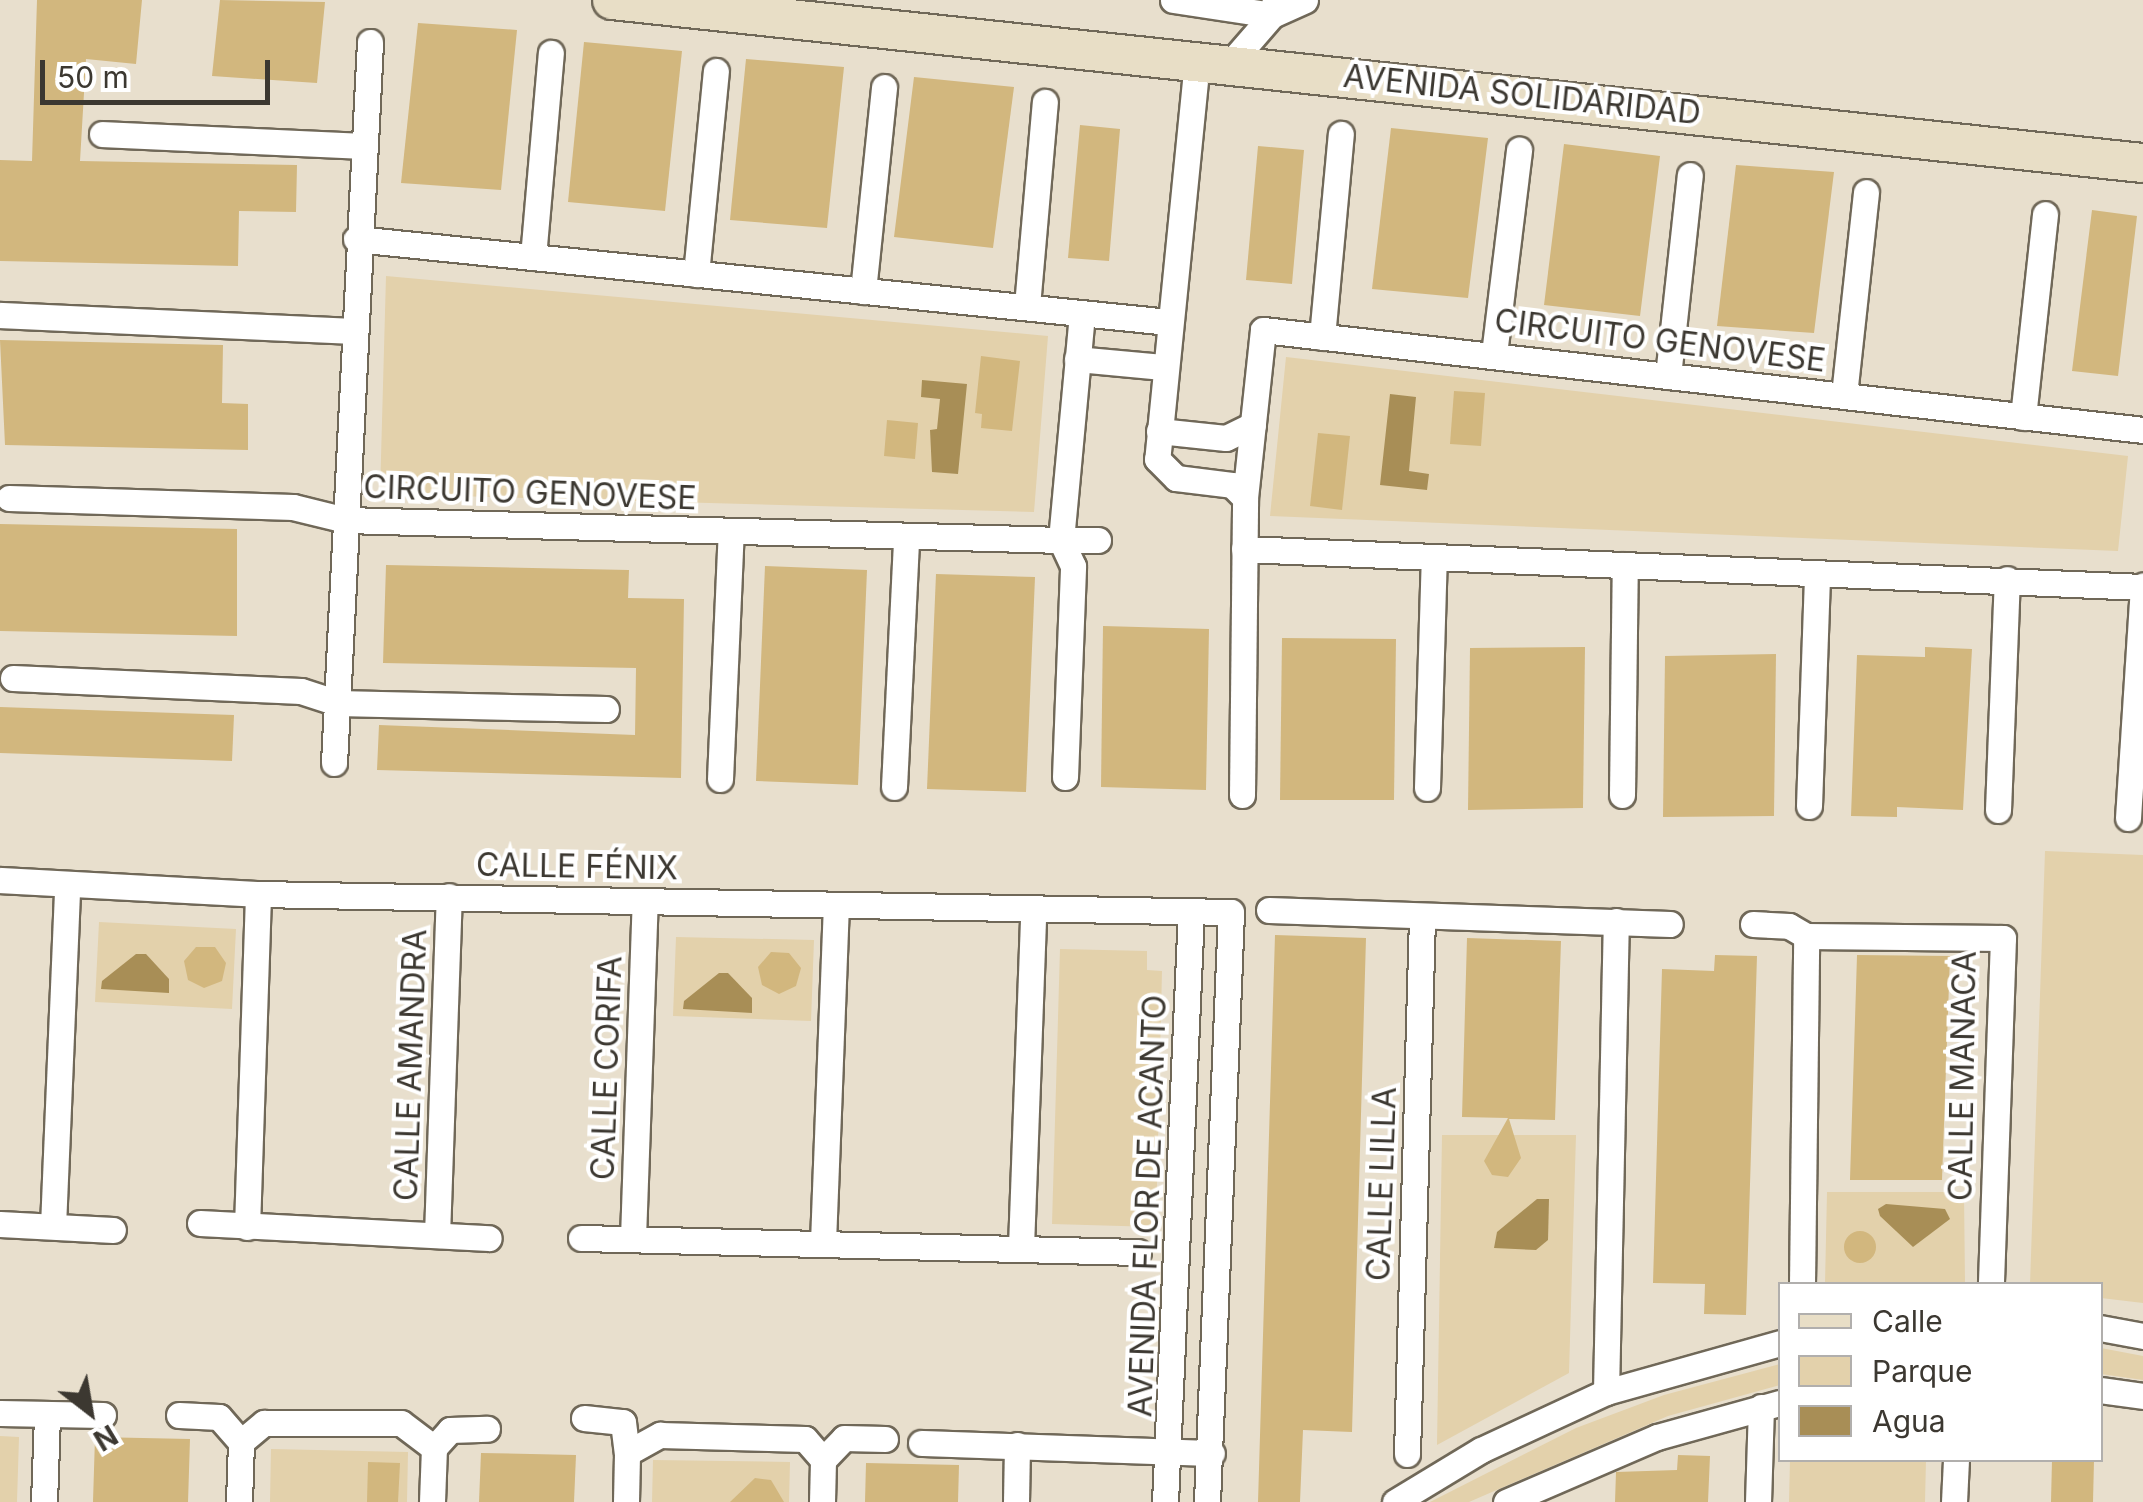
<!DOCTYPE html>
<meta charset="utf-8">
<style>
body{margin:0}
#map{position:relative;width:2143px;height:1502px;overflow:hidden;background:#e8dfcd;font-family:Inter,sans-serif}
div>[style]{position:absolute}
[style*='--x']{left:calc(var(--x)*1px);top:calc(var(--y)*1px);width:calc(var(--w)*1px);rotate:calc(var(--a)*1deg)}
.green>*{inset:0;background:#e3d1ab}
.water>*{inset:0;background:#a88e56}
.building>*{inset:0;background:#d2b77e}
.round{border-radius:50%}
.roads{filter:drop-shadow(2px 0 #706858) drop-shadow(-2px 0 #706858) drop-shadow(0 2px #706858) drop-shadow(0 -2px #706858)}
.street>*{height:25px;margin:-12.5px;padding:0 12.5px;transform-origin:12.5px;border-radius:12.5px;background:#fff}
.secondary>*{height:38px;margin:-19px;padding:0 19px;transform-origin:19px;border-radius:19px;background:#e8dec6}
span{translate:-50% -50%;white-space:nowrap;text-align:center;line-height:1.15;-webkit-text-stroke:8px #fff;paint-order:stroke}
.street-label{font-size:32px;color:#3c3831}
.legend{position:absolute;left:1778px;top:1282px;width:325px;height:180px;box-sizing:border-box;background:#fff;border:2px solid #b1afad;margin:0;padding:12px 18px;list-style:none;font-size:30px;color:#3c3831}
.legend li{display:flex;align-items:center;gap:20px;height:50px}
.legend b{width:50px;border:2px solid #b1afad}
.north{position:absolute;left:40px;top:1362px;width:100px;height:100px;-webkit-text-stroke:8px #fff;paint-order:stroke;rotate:149deg;font-size:28px;font-weight:700;line-height:40px;text-align:center;color:#3c3831}
.north::after{content:'';display:block;margin:auto;width:35px;height:45px;background:#3c3831;clip-path:polygon(50% 0,100% 100%,50% 72%,0 100%)}
.scale{position:absolute;left:40px;top:60px;width:230px;height:45px;box-sizing:border-box;border:5px solid #3c3831;border-top:0;padding-left:12px;font-size:30px;line-height:35px;white-space:nowrap;color:#3c3831;-webkit-text-stroke:8px #fff;paint-order:stroke}
</style>
<div id="map">
<div class="green">
<div style="clip-path:polygon(386px 276px,1048px 336px,1034px 512px,380px 494px)"></div>
<div style="clip-path:polygon(1286px 357px,2128px 456px,2118px 551px,1270px 516px)"></div>
<div style="clip-path:polygon(2045px 851px,2143px 855px,2143px 1303px,2101px 1298px,2100px 1284px,2030px 1284px)"></div>
<div style="clip-path:polygon(99px 922px,236px 929px,232px 1009px,95px 1002px)"></div>
<div style="clip-path:polygon(676px 937px,814px 940px,811px 1021px,673px 1016px)"></div>
<div style="clip-path:polygon(1060px 949px,1147px 951px,1147px 970px,1162px 971px,1156px 1227px,1052px 1224px)"></div>
<div style="clip-path:polygon(1442px 1135px,1576px 1135px,1569px 1373px,1437px 1445px)"></div>
<div style="clip-path:polygon(1827px 1192px,1964px 1192px,1965px 1284px,1825px 1284px)"></div>
<div style="clip-path:polygon(2101px 1348px,2143px 1356px,2143px 1380px,2101px 1374px)"></div>
<div style="clip-path:polygon(1780px 1364px,1780px 1385px,1668px 1416px,1469px 1502px,1430px 1502px,1576px 1428px,1664px 1395px)"></div>
<div style="clip-path:polygon(0 1436px,19px 1437px,17px 1502px,0 1502px)"></div>
<div style="clip-path:polygon(271px 1449px,408px 1452px,407px 1502px,270px 1502px)"></div>
<div style="clip-path:polygon(653px 1460px,790px 1462px,789px 1502px,652px 1502px)"></div>
<div style="clip-path:polygon(1790px 1460px,1926px 1460px,1925px 1502px,1789px 1502px)"></div>
</div>
<div class="water">
<div style="clip-path:polygon(922px 380px,967px 384px,958px 474px,932px 472px,930px 430px,937px 429px,940px 399px,921px 397px)"></div>
<div style="clip-path:polygon(1390px 394px,1416px 397px,1409px 471px,1429px 474px,1427px 490px,1380px 485px)"></div>
<div style="clip-path:polygon(136px 954px,146px 954px,169px 979px,169px 993px,101px 989px,102px 981px)"></div>
<div style="clip-path:polygon(719px 973px,728px 973px,752px 998px,752px 1013px,683px 1009px,684px 1001px)"></div>
<div style="clip-path:polygon(1537px 1199px,1549px 1199px,1548px 1240px,1536px 1250px,1494px 1248px,1497px 1232px)"></div>
<div style="clip-path:polygon(1886px 1204px,1945px 1209px,1950px 1219px,1913px 1247px,1880px 1216px,1878px 1209px)"></div>
</div>
<div class="building">
<div style="clip-path:polygon(37px 0,142px 0,136px 64px,86px 59px,80px 161px,297px 165px,296px 212px,239px 211px,238px 266px,0 261px,0 160px,32px 161px)"></div>
<div style="clip-path:polygon(220px 0,325px 2px,317px 83px,212px 76px)"></div>
<div style="clip-path:polygon(418px 23px,517px 30px,501px 190px,401px 183px)"></div>
<div style="clip-path:polygon(584px 42px,682px 51px,665px 211px,568px 202px)"></div>
<div style="clip-path:polygon(746px 59px,844px 67px,827px 228px,730px 220px)"></div>
<div style="clip-path:polygon(914px 77px,1014px 87px,993px 248px,894px 237px)"></div>
<div style="clip-path:polygon(1080px 125px,1120px 129px,1109px 261px,1068px 258px)"></div>
<div style="clip-path:polygon(1391px 128px,1488px 138px,1468px 298px,1372px 289px)"></div>
<div style="clip-path:polygon(1564px 144px,1660px 156px,1640px 316px,1544px 305px)"></div>
<div style="clip-path:polygon(1258px 146px,1304px 150px,1292px 284px,1246px 280px)"></div>
<div style="clip-path:polygon(1736px 165px,1834px 172px,1814px 333px,1717px 326px)"></div>
<div style="clip-path:polygon(2092px 210px,2137px 216px,2118px 376px,2072px 371px)"></div>
<div style="clip-path:polygon(0 340px,223px 345px,222px 403px,248px 404px,248px 450px,5px 445px)"></div>
<div style="clip-path:polygon(981px 356px,1020px 361px,1012px 431px,981px 428px,982px 414px,975px 413px)"></div>
<div style="clip-path:polygon(1454px 391px,1485px 393px,1481px 446px,1450px 444px)"></div>
<div style="clip-path:polygon(887px 420px,918px 423px,915px 459px,884px 456px)"></div>
<div style="clip-path:polygon(1318px 433px,1350px 436px,1342px 510px,1310px 506px)"></div>
<div style="clip-path:polygon(0 524px,237px 529px,237px 636px,0 631px)"></div>
<div style="clip-path:polygon(386px 565px,629px 570px,628px 598px,684px 599px,681px 778px,377px 770px,379px 725px,635px 735px,636px 668px,383px 663px)"></div>
<div style="clip-path:polygon(765px 566px,867px 570px,858px 785px,756px 781px)"></div>
<div style="clip-path:polygon(936px 574px,1035px 577px,1026px 792px,927px 789px)"></div>
<div style="clip-path:polygon(1103px 626px,1209px 629px,1206px 790px,1101px 787px)"></div>
<div style="clip-path:polygon(1282px 638px,1396px 639px,1394px 800px,1280px 800px)"></div>
<div style="clip-path:polygon(1585px 647px,1583px 808px,1468px 810px,1470px 648px)"></div>
<div style="clip-path:polygon(1925px 647px,1972px 649px,1963px 810px,1897px 807px,1897px 817px,1851px 816px,1857px 655px,1925px 657px)"></div>
<div style="clip-path:polygon(1776px 654px,1774px 816px,1663px 817px,1665px 656px)"></div>
<div style="clip-path:polygon(0 707px,234px 715px,232px 761px,0 753px)"></div>
<div style="clip-path:polygon(1275px 935px,1366px 938px,1352px 1432px,1303px 1430px,1300px 1502px,1258px 1502px)"></div>
<div style="clip-path:polygon(1467px 938px,1561px 941px,1555px 1120px,1509px 1119px,1521px 1158px,1508px 1177px,1492px 1175px,1484px 1161px,1508px 1118px,1462px 1117px)"></div>
<div style="clip-path:polygon(196px 947px,215px 947px,226px 963px,222px 981px,204px 988px,188px 980px,184px 961px)"></div>
<div style="clip-path:polygon(771px 952px,789px 953px,801px 968px,796px 986px,779px 994px,762px 985px,758px 967px)"></div>
<div style="clip-path:polygon(1715px 955px,1757px 956px,1746px 1315px,1704px 1314px,1705px 1284px,1653px 1283px,1662px 969px,1714px 971px)"></div>
<div style="clip-path:polygon(1857px 955px,1950px 956px,1942px 1180px,1850px 1180px)"></div>
<div class="round" style="left:1844px;top:1231px;width:32px;height:32px"></div>
<div style="clip-path:polygon(95px 1437px,190px 1439px,188px 1502px,93px 1502px)"></div>
<div style="clip-path:polygon(481px 1453px,576px 1455px,574px 1502px,479px 1502px)"></div>
<div style="clip-path:polygon(1678px 1455px,1710px 1456px,1708px 1502px,1615px 1502px,1616px 1472px,1677px 1470px)"></div>
<div style="clip-path:polygon(2052px 1460px,2094px 1460px,2093px 1502px,2051px 1502px)"></div>
<div style="clip-path:polygon(368px 1462px,400px 1463px,398px 1502px,367px 1502px)"></div>
<div style="clip-path:polygon(866px 1463px,959px 1465px,958px 1502px,865px 1502px)"></div>
<div style="clip-path:polygon(755px 1478px,771px 1480px,784px 1502px,730px 1502px)"></div>
</div>
<div class="roads">
<div class="street">
<div style="--x:1173;--y:0;--w:100;--a:8.6"></div>
<div style="--x:1272;--y:15;--w:36;--a:-24"></div>
<div style="--x:1197;--y:61;--w:400;--a:95.7"></div>
<div style="--x:1157;--y:459;--w:27;--a:45"></div>
<div style="--x:1176;--y:478;--w:56;--a:7.1"></div>
<div style="--x:1232;--y:485;--w:18;--a:45"></div>
<div style="--x:1227;--y:67;--w:69;--a:-49.1"></div>
<div style="--x:1272;--y:15;--w:11;--a:-80"></div>
<div style="--x:102;--y:134;--w:261;--a:2.6"></div>
<div style="--x:356;--y:239;--w:817;--a:5.83"></div>
<div style="--x:533;--y:257;--w:205;--a:-85"></div>
<div style="--x:696;--y:274;--w:204;--a:-84.4"></div>
<div style="--x:863;--y:291;--w:205;--a:-84.1"></div>
<div style="--x:1027;--y:306;--w:205;--a:-85"></div>
<div style="--x:0;--y:315;--w:353;--a:2.6"></div>
<div style="--x:1322;--y:337;--w:204;--a:-84.7"></div>
<div style="--x:1494;--y:354;--w:206;--a:-83"></div>
<div style="--x:1077;--y:359;--w:87;--a:5.3"></div>
<div style="--x:1668;--y:376;--w:202;--a:-83.8"></div>
<div style="--x:1844;--y:395;--w:204;--a:-83.8"></div>
<div style="--x:2023;--y:417;--w:204;--a:-83.8"></div>
<div style="--x:1159;--y:431;--w:67;--a:6"></div>
<div style="--x:1226;--y:438;--w:30;--a:-26"></div>
<div style="--x:9;--y:498;--w:284;--a:1.8"></div>
<div style="--x:293;--y:507;--w:55;--a:13.8"></div>
<div style="--x:346;--y:520;--w:715;--a:1.6"></div>
<div style="--x:1061;--y:540;--w:228;--a:-84.7"></div>
<div style="--x:1244;--y:549;--w:900;--a:2.42"></div>
<div style="--x:13;--y:678;--w:288;--a:2.6"></div>
<div style="--x:301;--y:691;--w:38;--a:18"></div>
<div style="--x:337;--y:703;--w:269;--a:1.3"></div>
<div style="--x:334;--y:763;--w:722;--a:-87.14"></div>
<div style="--x:1065;--y:777;--w:211;--a:-87.8"></div>
<div style="--x:1073;--y:566;--w:29;--a:-115"></div>
<div style="--x:1061;--y:540;--w:37;--a:0"></div>
<div style="--x:720;--y:779;--w:248;--a:-87.5"></div>
<div style="--x:894;--y:787;--w:249;--a:-87.2"></div>
<div style="--x:1427;--y:788;--w:230;--a:-88.3"></div>
<div style="--x:1242;--y:795;--w:297;--a:-89.4"></div>
<div style="--x:1245;--y:498;--w:169;--a:-83.9"></div>
<div style="--x:1263;--y:330;--w:886;--a:6.48"></div>
<div style="--x:1622;--y:795;--w:230;--a:-89.3"></div>
<div style="--x:1809;--y:806;--w:231;--a:-88"></div>
<div style="--x:1998;--y:810;--w:231;--a:-87.8"></div>
<div style="--x:2128;--y:818;--w:233;--a:-86.3"></div>
<div style="--x:0;--y:880;--w:258;--a:3.1"></div>
<div style="--x:258;--y:894;--w:973;--a:1.06"></div>
<div style="--x:1231;--y:912;--w:590;--a:92.33"></div>
<div style="--x:1269;--y:910;--w:401;--a:2"></div>
<div style="--x:1753;--y:924;--w:36;--a:3"></div>
<div style="--x:1789;--y:926;--w:20;--a:30"></div>
<div style="--x:1806;--y:936;--w:197;--a:0.6"></div>
<div style="--x:2003;--y:938;--w:346;--a:92"></div>
<div style="--x:200;--y:1223;--w:289;--a:3"></div>
<div style="--x:0;--y:1224;--w:113;--a:3"></div>
<div style="--x:53;--y:1226;--w:341;--a:-87.6"></div>
<div style="--x:247;--y:1227;--w:333;--a:-88.1"></div>
<div style="--x:437;--y:1235;--w:339;--a:-88"></div>
<div style="--x:581;--y:1238;--w:557;--a:1.44"></div>
<div style="--x:633;--y:1238;--w:337;--a:-88"></div>
<div style="--x:823;--y:1242;--w:336;--a:-87.8"></div>
<div style="--x:1021;--y:1247;--w:335;--a:-87.9"></div>
<div style="--x:1802;--y:1284;--w:348;--a:-89.3"></div>
<div style="--x:2100;--y:1328;--w:44;--a:10.5"></div>
<div style="--x:2100;--y:1390;--w:43;--a:7.9"></div>
<div style="--x:1606;--y:1392;--w:471;--a:-88.8"></div>
<div style="--x:0;--y:1413;--w:103;--a:1.1"></div>
<div style="--x:179;--y:1415;--w:40;--a:2.9"></div>
<div style="--x:219;--y:1417;--w:33;--a:49"></div>
<div style="--x:241;--y:1442;--w:30;--a:-40"></div>
<div style="--x:264;--y:1423;--w:137;--a:0"></div>
<div style="--x:401;--y:1423;--w:41;--a:37.1"></div>
<div style="--x:434;--y:1448;--w:24;--a:-48"></div>
<div style="--x:450;--y:1430;--w:37;--a:-2"></div>
<div style="--x:584;--y:1418;--w:39;--a:6"></div>
<div style="--x:623;--y:1422;--w:31;--a:83"></div>
<div style="--x:627;--y:1453;--w:38;--a:-29"></div>
<div style="--x:660;--y:1435;--w:145;--a:1.6"></div>
<div style="--x:805;--y:1439;--w:28;--a:49"></div>
<div style="--x:823;--y:1460;--w:30;--a:-46"></div>
<div style="--x:844;--y:1438;--w:41;--a:1.4"></div>
<div style="--x:921;--y:1443;--w:291;--a:2"></div>
<div style="--x:1407;--y:1454;--w:537;--a:-88.4"></div>
<div style="--x:44;--y:1502;--w:88;--a:-88"></div>
<div style="--x:239;--y:1502;--w:60;--a:-88.1"></div>
<div style="--x:432;--y:1502;--w:54;--a:-87.9"></div>
<div style="--x:626;--y:1502;--w:49;--a:-88.8"></div>
<div style="--x:822;--y:1502;--w:42;--a:-88.6"></div>
<div style="--x:1016;--y:1502;--w:57;--a:-89"></div>
<div style="--x:1165;--y:1502;--w:591;--a:-87.48"></div>
<div style="--x:1395;--y:1502;--w:100;--a:-31.2"></div>
<div style="--x:1481;--y:1450;--w:138;--a:-24.9"></div>
<div style="--x:1606;--y:1392;--w:181;--a:-15.7"></div>
<div style="--x:1506;--y:1502;--w:164;--a:-23.3"></div>
<div style="--x:1657;--y:1437;--w:128;--a:-15.5"></div>
<div style="--x:1758;--y:1502;--w:95;--a:-88.2"></div>
<div style="--x:1954;--y:1502;--w:42;--a:-87.3"></div>
</div>
<div class="secondary">
<div style="--x:612;--y:0;--w:1540;--a:6.08"></div>
</div>
</div>
<div class="street-label">
<span style="left:1522px;top:95px;rotate:6deg">AVENIDA SOLIDARIDAD</span>
<span style="left:1660px;top:341px;rotate:7deg">CIRCUITO GENOVESE</span>
<span style="left:530px;top:493px;rotate:2deg">CIRCUITO GENOVESE</span>
<span style="left:577px;top:867px;rotate:1deg">CALLE FÉNIX</span>
<span style="left:411px;top:1065px;rotate:-88deg">CALLE AMANDRA</span>
<span style="left:607px;top:1068px;rotate:-88deg">CALLE CORIFA</span>
<span style="left:1963px;top:1076px;rotate:-89deg">CALLE MANACA</span>
<span style="left:1382px;top:1184px;rotate:-88deg">CALLE LILLA</span>
<span style="left:1148px;top:1206px;rotate:-88deg">AVENIDA FLOR DE ACANTO</span>
</div>
<ul class="legend">
<li><b style="height:12px;background:#e8dec6"></b>Calle</li>
<li><b style="height:28px;background:#e3d1ab"></b>Parque</li>
<li><b style="height:28px;background:#a88e56"></b>Agua</li>
</ul>
<div class="north">N</div>
<div class="scale">50 m</div>
</div>
